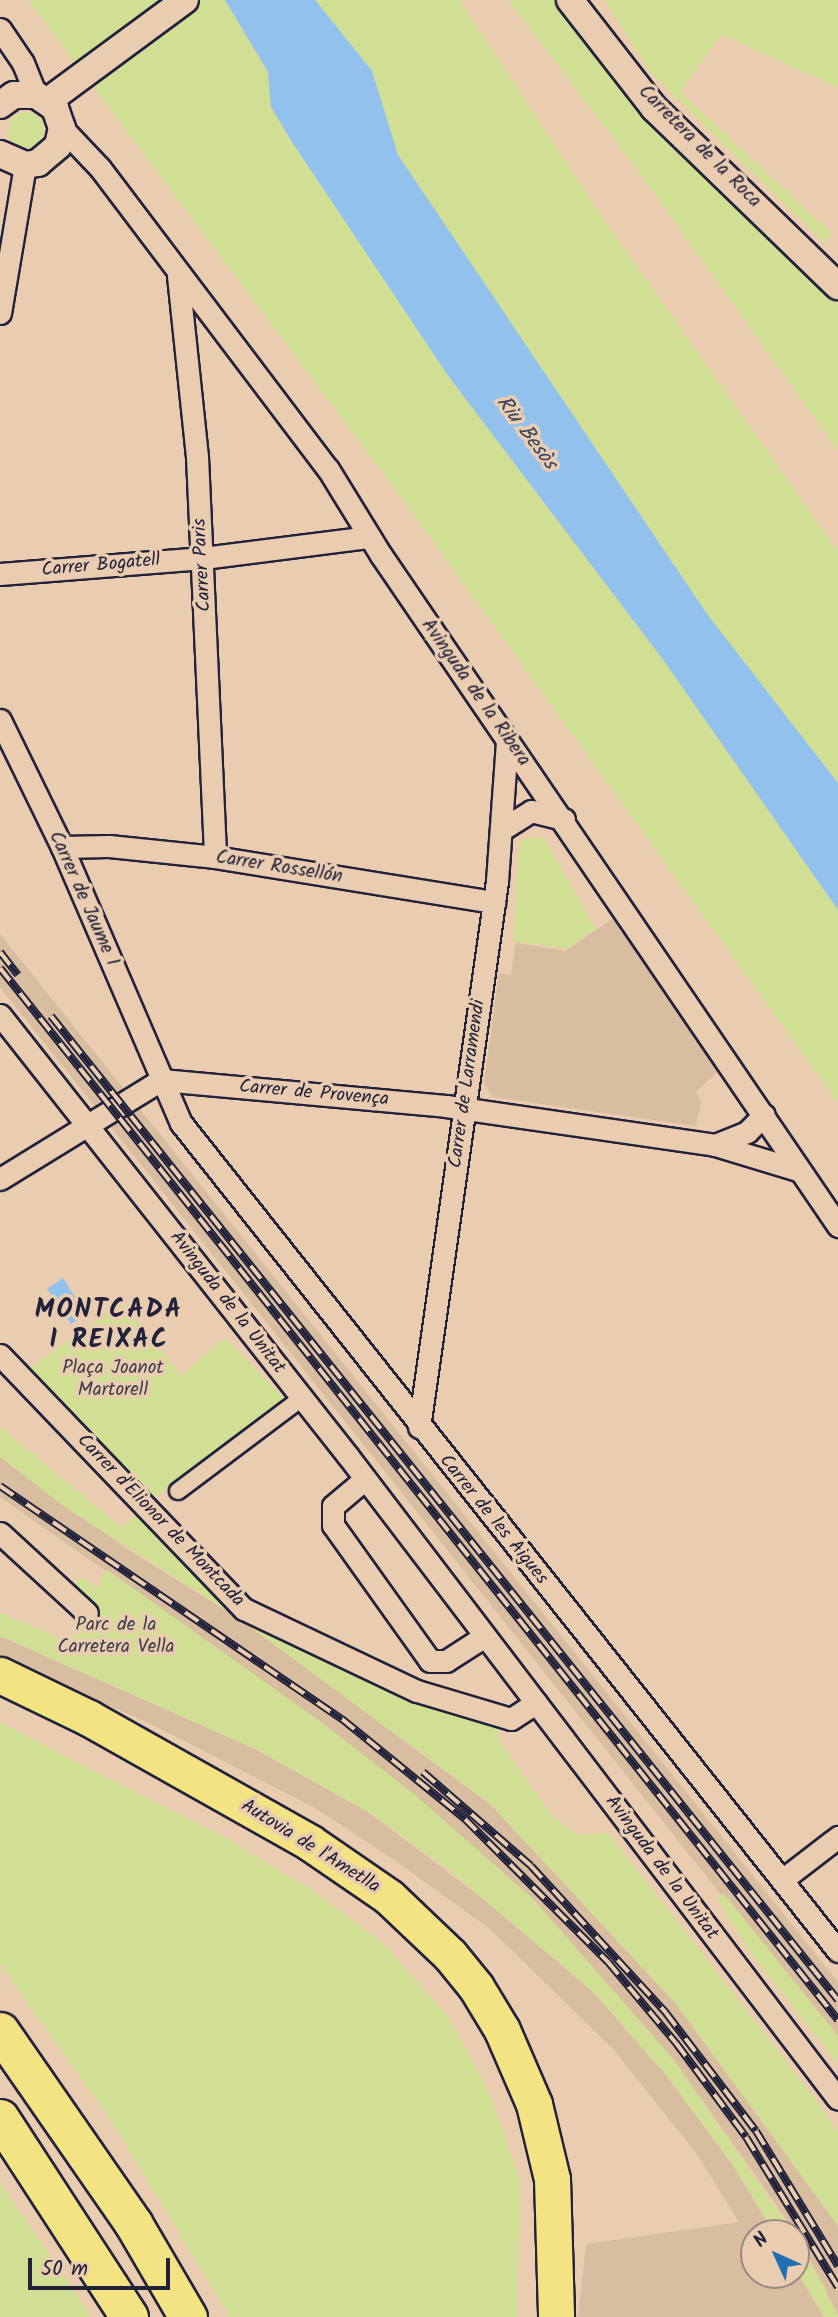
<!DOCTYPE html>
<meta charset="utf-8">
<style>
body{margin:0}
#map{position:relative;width:838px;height:2317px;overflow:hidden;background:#eacdb1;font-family:Kalam,sans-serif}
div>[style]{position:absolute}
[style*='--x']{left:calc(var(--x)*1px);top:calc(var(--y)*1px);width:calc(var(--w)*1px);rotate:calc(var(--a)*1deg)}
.built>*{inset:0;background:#d8bda0}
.green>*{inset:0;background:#d0df93}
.round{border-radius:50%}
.water>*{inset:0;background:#92c1ed}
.roads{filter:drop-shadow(2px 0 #22223b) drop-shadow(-2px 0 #22223b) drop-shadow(0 2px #22223b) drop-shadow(0 -2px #22223b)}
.pedestrian>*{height:16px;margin:-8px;padding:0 8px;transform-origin:8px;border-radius:8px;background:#eacdb1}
.minor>*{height:21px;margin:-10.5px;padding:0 10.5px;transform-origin:10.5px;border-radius:10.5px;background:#eacdb1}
.tertiary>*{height:26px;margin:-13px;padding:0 13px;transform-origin:13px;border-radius:13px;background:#eacdb1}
.trunk>*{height:35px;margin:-17.5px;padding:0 17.5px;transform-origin:17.5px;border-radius:17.5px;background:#f4e382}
.motorway>*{height:37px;margin:-18.5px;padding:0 18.5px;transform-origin:18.5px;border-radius:18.5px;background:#f4e382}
.rail>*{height:8px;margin-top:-4px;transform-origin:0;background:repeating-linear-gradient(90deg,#eacdb1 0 16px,#22223b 0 32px);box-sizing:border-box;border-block:2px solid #22223b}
span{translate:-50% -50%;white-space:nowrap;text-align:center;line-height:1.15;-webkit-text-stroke:7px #eacdb1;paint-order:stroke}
.street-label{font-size:19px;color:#22223b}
.park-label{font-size:19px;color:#3c3e48}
.water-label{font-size:21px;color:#38425f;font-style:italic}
.district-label{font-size:26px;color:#22223b;font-weight:700;letter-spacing:2px}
.north{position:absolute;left:740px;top:2219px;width:70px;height:70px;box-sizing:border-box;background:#eacdb1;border:2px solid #9a8982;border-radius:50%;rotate:315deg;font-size:19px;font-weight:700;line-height:28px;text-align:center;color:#22223b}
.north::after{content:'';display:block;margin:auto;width:24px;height:32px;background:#1f6fb2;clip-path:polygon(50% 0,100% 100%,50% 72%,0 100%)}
.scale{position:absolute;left:28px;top:2258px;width:142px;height:32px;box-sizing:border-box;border:4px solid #22223b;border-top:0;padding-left:9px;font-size:21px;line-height:24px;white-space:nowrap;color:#22223b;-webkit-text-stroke:5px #eacdb1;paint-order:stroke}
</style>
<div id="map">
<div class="built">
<div style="clip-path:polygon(615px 917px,719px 1070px,696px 1092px,701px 1101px,696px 1126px,493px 1097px,484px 1083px,499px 973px,511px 975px,516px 943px,565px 951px)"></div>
<div style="clip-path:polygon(0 934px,838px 1982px,838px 2042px,0 987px)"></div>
<div style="clip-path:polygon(0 1457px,124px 1547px,238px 1618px,491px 1805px,676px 2004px,838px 2226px,838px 2315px,796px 2233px,674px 2060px,533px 1899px,415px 1795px,321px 1722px,0 1497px)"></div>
<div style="clip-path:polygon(0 1636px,255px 1749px,368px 1812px,519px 1926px,593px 1992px,666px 2075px,734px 2167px,774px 2233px,754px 2233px,754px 2275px,796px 2275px,796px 2270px,824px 2317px,578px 2317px,586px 2244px,739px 2222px,696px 2153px,613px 2049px,490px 1929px,390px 1857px,315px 1808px,153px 1725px,0 1657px)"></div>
</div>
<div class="green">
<div style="clip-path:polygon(28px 0,225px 0,268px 72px,271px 107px,292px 142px,449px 377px,664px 661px,838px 910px,838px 1103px,402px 499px)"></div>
<div style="clip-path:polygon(315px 0,459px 0,604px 220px,838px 552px,838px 783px,707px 614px,398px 155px,372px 71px)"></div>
<div style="clip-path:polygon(508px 0,557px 0,645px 115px,838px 305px,838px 451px,637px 170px)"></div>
<div style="clip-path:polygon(605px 0,838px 0,838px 88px,721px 34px,680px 92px,832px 234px,824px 243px,650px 72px)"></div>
<div class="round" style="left:8px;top:112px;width:36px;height:36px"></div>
<div style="clip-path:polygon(543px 836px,595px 929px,567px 949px,513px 941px,520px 840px)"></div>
<div style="clip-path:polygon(121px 1301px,181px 1375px,225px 1338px,285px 1399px,150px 1501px,27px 1371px)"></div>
<div style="clip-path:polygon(0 1427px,122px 1528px,138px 1513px,245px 1617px,500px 1721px,497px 1738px,551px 1815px,577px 1835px,608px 1833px,819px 2104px,838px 2134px,838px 2226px,676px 2004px,491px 1805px,238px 1618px,66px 1508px,0 1457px)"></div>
<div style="clip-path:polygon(106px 1569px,321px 1722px,415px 1795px,533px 1899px,674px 2060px,793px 2233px,774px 2233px,734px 2167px,666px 2075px,593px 1992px,445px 1867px,368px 1812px,255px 1749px,0 1636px,0 1613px,69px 1642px,82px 1626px,57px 1603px,81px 1577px,96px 1588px)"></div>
<div style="clip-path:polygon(0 1723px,229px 1840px,314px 1892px,381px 1942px,449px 2018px,490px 2095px,520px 2181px,517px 2317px,230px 2317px,113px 2124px,0 1964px)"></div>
<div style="clip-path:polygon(724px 1894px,838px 2036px,838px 2064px,752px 1955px,717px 1899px)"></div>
<div style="clip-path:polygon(0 2183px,86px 2309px,90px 2317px,0 2317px)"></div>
<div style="clip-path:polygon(796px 2238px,824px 2286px,838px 2317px,824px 2317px,796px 2270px)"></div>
</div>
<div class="water">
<div style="clip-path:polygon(225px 0,315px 0,372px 71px,398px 155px,707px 614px,838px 783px,838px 910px,664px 661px,449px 377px,292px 142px,271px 107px,268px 72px)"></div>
<div style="clip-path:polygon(63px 1278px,86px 1315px,71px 1324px,47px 1289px)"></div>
</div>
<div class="roads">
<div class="pedestrian">
<div style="--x:178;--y:1491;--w:155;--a:-36.9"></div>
</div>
<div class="minor">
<div style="--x:0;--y:29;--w:41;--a:55.9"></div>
<div style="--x:23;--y:63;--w:35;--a:68"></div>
<div style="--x:62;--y:128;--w:55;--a:46.5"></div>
<div style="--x:100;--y:168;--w:378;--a:52.9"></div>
<div style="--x:328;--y:469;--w:101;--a:58.4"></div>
<div style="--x:381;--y:555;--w:812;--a:55.74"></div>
<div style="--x:178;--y:276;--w:182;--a:84"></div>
<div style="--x:197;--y:457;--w:400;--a:87.4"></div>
<div style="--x:0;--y:313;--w:150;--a:-80.4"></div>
<div style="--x:0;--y:574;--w:204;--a:-4.5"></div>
<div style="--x:203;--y:558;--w:168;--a:-7.2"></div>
<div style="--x:0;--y:720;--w:141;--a:64"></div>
<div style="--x:62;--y:847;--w:301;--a:66.7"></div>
<div style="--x:181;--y:1123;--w:1057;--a:51.57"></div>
<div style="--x:501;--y:830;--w:36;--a:-32"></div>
<div style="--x:531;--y:811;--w:34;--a:14"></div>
<div style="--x:62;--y:847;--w:47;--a:-1.2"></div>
<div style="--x:109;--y:846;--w:107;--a:5.9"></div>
<div style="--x:215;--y:857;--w:283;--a:9.2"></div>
<div style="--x:0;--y:1015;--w:562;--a:51.72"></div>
<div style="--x:348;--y:1456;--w:808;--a:52.69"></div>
<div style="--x:161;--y:1080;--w:286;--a:5.2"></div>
<div style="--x:446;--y:1106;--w:272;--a:8.2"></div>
<div style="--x:715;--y:1145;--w:87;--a:16.8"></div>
<div style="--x:715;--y:1145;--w:35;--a:-22"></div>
<div style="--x:747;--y:1132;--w:24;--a:-45"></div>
<div style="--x:0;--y:1179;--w:189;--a:-31.6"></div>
<div style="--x:0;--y:1355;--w:352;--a:46.2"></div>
<div style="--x:244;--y:1609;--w:191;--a:25.4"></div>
<div style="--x:417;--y:1691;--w:98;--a:16.6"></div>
<div style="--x:511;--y:1719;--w:30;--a:-33"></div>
<div style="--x:419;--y:1427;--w:552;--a:-81.87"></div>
<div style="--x:497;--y:881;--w:140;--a:-85.9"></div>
<div style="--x:365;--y:1479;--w:42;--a:139.8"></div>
<div style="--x:333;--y:1506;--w:19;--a:90"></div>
<div style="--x:333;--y:1525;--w:167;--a:54.5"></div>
<div style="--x:430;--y:1661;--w:16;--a:0"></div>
<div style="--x:446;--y:1661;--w:46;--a:-32.7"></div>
<div style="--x:0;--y:1533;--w:118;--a:42.6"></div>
<div style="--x:782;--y:1880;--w:71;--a:-37.5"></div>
</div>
<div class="tertiary">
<div style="--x:570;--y:0;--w:137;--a:52.1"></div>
<div style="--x:654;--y:108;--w:256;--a:44.1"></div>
<div style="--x:48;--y:101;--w:170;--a:-36.4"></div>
<div style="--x:0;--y:105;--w:17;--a:-36"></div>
<div style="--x:14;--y:95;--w:22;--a:0"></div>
<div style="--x:36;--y:95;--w:23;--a:34"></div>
<div style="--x:55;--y:108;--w:21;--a:71"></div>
<div style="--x:62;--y:128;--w:18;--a:103"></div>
<div style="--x:58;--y:146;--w:26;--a:140"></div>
<div style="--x:38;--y:163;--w:13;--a:171"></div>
<div style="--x:25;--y:165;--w:27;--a:-156"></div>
</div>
<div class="trunk">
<div style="--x:0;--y:1675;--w:99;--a:25.8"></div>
<div style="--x:89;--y:1718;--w:253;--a:29.4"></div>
<div style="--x:309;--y:1842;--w:97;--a:34.5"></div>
<div style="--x:389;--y:1897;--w:84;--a:43.6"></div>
<div style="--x:450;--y:1955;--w:41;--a:50.9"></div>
<div style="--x:476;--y:1987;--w:50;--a:58.8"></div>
<div style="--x:502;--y:2030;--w:81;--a:66.6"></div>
<div style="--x:534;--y:2104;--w:77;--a:76.5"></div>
<div style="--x:552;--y:2179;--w:138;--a:88.3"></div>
</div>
<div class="motorway">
<div style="--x:0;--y:2031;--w:234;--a:55.3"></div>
<div style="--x:133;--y:2223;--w:109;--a:59.7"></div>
<div style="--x:0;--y:2118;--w:237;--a:57"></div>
</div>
</div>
<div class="rail">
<div style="--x:0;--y:952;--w:29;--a:52"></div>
<div style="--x:0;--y:968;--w:1345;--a:51.46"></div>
<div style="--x:51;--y:1016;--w:1260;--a:51.35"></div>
<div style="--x:0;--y:1486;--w:414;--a:34.3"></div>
<div style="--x:342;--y:1719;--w:159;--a:39.1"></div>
<div style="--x:465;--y:1819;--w:202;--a:45"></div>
<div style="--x:608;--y:1962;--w:106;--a:50"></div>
<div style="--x:676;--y:2043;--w:117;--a:53.3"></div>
<div style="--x:746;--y:2137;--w:176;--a:58.5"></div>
<div style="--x:423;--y:1772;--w:143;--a:41"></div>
<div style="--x:531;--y:1866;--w:200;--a:47.4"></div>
<div style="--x:666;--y:2013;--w:148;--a:52.7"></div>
<div style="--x:756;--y:2131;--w:158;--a:58.7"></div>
</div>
<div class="street-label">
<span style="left:699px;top:147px;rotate:45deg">Carretera de la Roca</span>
<span style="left:203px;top:565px;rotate:-93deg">Carrer Paris</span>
<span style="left:101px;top:566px;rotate:-5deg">Carrer Bogatell</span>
<span style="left:475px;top:693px;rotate:55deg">Avinguda de la Ribera</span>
<span style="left:279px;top:868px;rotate:9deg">Carrer Rossellón</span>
<span style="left:83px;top:899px;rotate:66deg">Carrer de Jaume I</span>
<span style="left:468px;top:1084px;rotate:-82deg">Carrer de Larramendi</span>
<span style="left:314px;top:1094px;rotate:5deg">Carrer de Provença</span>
<span style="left:227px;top:1303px;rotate:52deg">Avinguda de la Unitat</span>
<span style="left:493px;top:1520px;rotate:51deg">Carrer de les Aigues</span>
<span style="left:160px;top:1521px;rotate:46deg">Carrer d'Elionor de Montcada</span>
<span style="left:310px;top:1847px;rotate:32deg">Autovia de l'Ametlla</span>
<span style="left:661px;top:1868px;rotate:53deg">Avinguda de la Unitat</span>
</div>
<div class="park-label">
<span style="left:113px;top:1380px">Plaça Joanot<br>Martorell</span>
<span style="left:116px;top:1637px">Parc de la<br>Carretera Vella</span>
</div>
<div class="water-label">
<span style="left:526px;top:433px;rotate:53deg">Riu Besòs</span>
</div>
<div class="district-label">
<span style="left:109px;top:1326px">MONTCADA<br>I REIXAC</span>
</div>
<div class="north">N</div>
<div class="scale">50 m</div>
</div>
